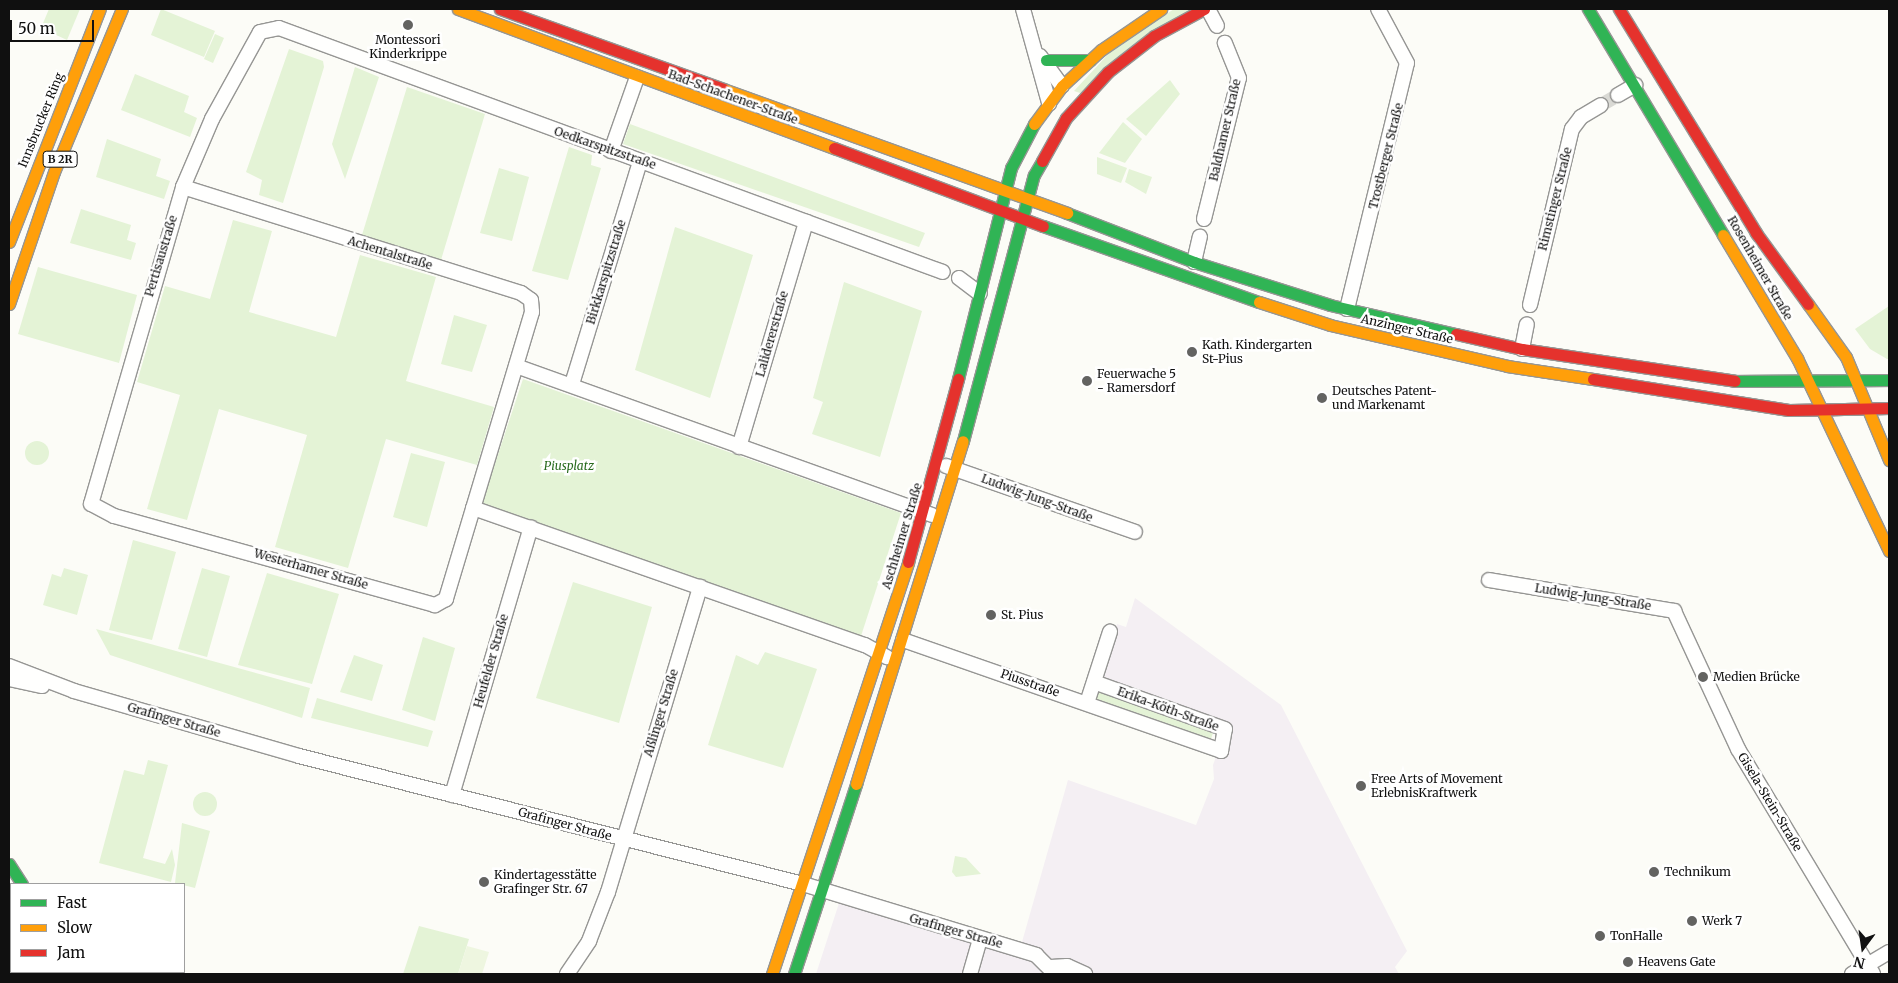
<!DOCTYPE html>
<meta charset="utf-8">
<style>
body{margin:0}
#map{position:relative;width:1898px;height:983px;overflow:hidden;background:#fcfcf7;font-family:Merriweather,serif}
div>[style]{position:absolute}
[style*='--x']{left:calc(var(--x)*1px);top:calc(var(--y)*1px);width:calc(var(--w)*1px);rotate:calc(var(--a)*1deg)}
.industrial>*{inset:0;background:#f4eff3}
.green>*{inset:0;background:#e4f3d6}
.round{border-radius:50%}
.pitch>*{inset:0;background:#eef6e0}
.street-tunnel>*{height:14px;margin-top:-7px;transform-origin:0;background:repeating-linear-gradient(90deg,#d9d9d4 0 14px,transparent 0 21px)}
.roads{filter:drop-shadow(1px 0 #969694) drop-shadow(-1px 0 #969694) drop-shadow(0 1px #969694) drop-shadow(0 -1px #969694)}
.street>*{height:14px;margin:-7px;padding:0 7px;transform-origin:7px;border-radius:7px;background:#fffffe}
.fast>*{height:11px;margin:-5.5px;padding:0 5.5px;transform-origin:5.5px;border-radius:5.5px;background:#30b455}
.slow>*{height:11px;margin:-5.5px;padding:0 5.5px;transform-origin:5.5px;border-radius:5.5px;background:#ff9f0a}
.jam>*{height:11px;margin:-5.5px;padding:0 5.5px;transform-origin:5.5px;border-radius:5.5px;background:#e5322d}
.dots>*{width:14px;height:14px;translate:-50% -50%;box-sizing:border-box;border:2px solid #fff;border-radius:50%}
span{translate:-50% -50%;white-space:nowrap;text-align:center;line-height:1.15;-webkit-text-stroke:5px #fff;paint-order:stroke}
.shield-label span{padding:1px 4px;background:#fff;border:1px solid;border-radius:4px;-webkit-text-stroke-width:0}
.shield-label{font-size:11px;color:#101010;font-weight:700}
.poi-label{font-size:12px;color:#101010}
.left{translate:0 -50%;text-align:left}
.street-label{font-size:12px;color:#101010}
.park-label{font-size:12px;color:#296b1e;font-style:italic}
.frame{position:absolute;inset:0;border:10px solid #101010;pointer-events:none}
.legend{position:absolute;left:10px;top:883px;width:175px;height:90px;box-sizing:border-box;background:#fff;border:1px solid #9f9f9f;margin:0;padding:6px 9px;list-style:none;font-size:15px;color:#101010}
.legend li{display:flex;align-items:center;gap:10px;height:25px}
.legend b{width:25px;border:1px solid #9f9f9f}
.north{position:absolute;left:1838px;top:923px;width:50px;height:50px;-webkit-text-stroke:4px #fff;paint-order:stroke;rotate:194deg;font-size:14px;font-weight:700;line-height:20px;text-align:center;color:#101010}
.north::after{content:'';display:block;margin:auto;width:18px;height:22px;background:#101010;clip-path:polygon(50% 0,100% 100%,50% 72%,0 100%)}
.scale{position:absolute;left:10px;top:20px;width:84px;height:22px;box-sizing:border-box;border:2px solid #101010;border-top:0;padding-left:6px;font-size:15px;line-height:18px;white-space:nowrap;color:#101010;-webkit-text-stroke:4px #fff;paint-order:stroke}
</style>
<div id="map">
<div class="industrial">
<div style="clip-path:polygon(1135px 598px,1281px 705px,1407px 951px,1395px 967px,1399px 974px,816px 974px,840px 900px,1020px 949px,1068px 780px,1196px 825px,1214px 779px,1213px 765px,1228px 723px,1109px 680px,1091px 706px,1117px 624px,1126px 627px)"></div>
</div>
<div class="green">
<div style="clip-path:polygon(49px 9px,80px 9px,67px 40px,41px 28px)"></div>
<div style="clip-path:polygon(161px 9px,215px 31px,204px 57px,151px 35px)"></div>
<div style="clip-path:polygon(1174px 9px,1192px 9px,1080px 93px,1074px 91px,1112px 50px)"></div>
<div style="clip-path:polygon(215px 34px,224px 38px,213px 63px,204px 59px)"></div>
<div style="clip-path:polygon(289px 49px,323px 61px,324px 67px,283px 203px,259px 195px,262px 180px,246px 172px)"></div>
<div style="clip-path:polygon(355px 67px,379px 77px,345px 179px,332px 144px)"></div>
<div style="clip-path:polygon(135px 74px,189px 96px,184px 112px,197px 118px,190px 137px,121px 110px)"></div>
<div style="clip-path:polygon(1170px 80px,1180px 94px,1146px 136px,1126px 119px)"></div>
<div style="clip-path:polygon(407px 87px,485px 114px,441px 260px,362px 235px)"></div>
<div style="clip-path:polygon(1123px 122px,1142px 139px,1125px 163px,1099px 153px)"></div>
<div style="clip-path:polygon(630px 124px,925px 233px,919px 247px,623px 144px)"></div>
<div style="clip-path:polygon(107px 139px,161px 159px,156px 176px,170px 181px,164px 199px,96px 177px)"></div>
<div style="clip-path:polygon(569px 147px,592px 155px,591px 165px,601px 168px,568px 280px,532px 271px)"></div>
<div style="clip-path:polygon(1097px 157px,1127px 168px,1121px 183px,1097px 174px)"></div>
<div style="clip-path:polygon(499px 168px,529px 177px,512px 241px,480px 233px)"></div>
<div style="clip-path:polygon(1129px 169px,1152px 177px,1146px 194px,1125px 182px)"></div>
<div style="clip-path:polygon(81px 209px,131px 225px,127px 240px,136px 243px,131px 260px,70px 243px)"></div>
<div style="clip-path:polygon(233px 220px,272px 231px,249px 312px,336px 337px,360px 255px,436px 277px,406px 381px,494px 407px,477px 465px,386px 439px,348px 568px,275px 547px,307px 435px,219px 409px,187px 520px,147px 509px,180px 395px,137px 382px,165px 286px,210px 299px)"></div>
<div style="clip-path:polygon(675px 227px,753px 255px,710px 398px,635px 370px)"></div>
<div style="clip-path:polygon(38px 267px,137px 295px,119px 363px,18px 334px)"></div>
<div style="clip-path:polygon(844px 282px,922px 311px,880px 457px,812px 434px,823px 402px,813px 398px)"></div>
<div style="clip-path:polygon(1889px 306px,1889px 359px,1887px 359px,1870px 349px,1855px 329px)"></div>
<div style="clip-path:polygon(454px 315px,487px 325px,472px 372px,441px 364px)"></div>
<div style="clip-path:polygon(523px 379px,901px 513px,861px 636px,481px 506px)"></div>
<div class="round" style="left:25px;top:441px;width:24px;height:24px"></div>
<div style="clip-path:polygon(411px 453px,445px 462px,427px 527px,393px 517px)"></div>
<div style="clip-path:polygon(133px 540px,176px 552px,152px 640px,109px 630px)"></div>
<div style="clip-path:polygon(64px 568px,88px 575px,77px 615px,43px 605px,52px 574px,61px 577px)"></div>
<div style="clip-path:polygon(202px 568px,230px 576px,207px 657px,178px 649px)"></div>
<div style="clip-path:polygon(267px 573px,339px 594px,312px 684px,238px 665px)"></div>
<div style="clip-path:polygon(573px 582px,652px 607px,619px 723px,536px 698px)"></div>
<div style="clip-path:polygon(96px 629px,310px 688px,302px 718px,110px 655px)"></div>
<div style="clip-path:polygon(423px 637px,455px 648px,435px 721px,402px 710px)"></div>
<div style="clip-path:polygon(765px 652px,817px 669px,783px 768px,708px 745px,736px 655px,758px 665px)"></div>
<div style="clip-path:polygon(354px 655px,383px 665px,372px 701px,340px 692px)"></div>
<div style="clip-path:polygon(1100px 689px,1214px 730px,1208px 748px,1093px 706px)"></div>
<div style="clip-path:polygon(317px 698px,433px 731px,428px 747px,311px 718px)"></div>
<div style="clip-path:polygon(148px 760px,168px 765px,143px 858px,165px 864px,172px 849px,175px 865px,171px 882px,99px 863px,124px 770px,144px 775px)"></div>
<div class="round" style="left:193px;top:792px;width:24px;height:24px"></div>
<div style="clip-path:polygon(182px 823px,210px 831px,195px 888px,175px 883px)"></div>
<div style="clip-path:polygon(955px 856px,966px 858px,981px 874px,956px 877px,952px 872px)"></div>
<div style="clip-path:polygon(419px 926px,469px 939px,458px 974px,403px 974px)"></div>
</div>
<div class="pitch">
<div style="clip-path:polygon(467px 946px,489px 952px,482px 974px,458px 974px)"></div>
</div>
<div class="street-tunnel">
<div style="--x:1601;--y:105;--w:20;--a:-30"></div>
</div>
<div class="roads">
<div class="street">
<div style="--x:1023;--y:9;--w:98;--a:74.5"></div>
<div style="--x:1208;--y:9;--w:19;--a:62"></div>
<div style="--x:1040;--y:56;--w:37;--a:54"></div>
<div style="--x:1618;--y:95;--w:20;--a:-30"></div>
<div style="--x:611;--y:151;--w:78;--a:-70.6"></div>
<div style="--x:183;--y:187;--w:354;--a:17.4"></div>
<div style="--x:521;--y:293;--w:12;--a:35"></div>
<div style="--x:531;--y:300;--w:12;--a:85"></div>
<div style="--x:532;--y:312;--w:300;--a:106.7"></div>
<div style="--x:446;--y:599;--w:13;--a:151"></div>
<div style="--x:435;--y:605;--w:333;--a:-164.5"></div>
<div style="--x:114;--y:516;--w:26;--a:-152"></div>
<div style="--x:91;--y:504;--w:330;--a:-73.8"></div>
<div style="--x:183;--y:187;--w:74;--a:-66.9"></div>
<div style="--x:212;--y:119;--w:99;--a:-61.1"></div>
<div style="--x:260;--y:32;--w:19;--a:-12"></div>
<div style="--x:279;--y:28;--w:707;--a:20.18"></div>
<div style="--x:1204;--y:219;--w:145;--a:-76.1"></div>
<div style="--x:1239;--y:78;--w:38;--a:-112"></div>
<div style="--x:1194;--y:262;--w:26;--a:-77"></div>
<div style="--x:959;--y:278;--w:26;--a:37"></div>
<div style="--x:1530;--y:305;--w:181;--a:-76.6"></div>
<div style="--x:1572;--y:129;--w:15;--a:-53"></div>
<div style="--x:1581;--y:117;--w:23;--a:-31"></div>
<div style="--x:1347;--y:309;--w:253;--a:-76.3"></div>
<div style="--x:1407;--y:63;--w:61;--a:-118.2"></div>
<div style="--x:1522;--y:349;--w:25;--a:-79"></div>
<div style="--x:516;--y:366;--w:442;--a:19.7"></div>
<div style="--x:572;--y:384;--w:233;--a:-73"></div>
<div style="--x:739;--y:447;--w:235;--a:-73.4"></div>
<div style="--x:946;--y:466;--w:200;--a:19.2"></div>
<div style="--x:473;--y:508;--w:415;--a:19.3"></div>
<div style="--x:865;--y:645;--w:25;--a:29"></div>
<div style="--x:1489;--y:580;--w:188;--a:9.5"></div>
<div style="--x:1674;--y:611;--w:152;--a:65.1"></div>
<div style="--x:1738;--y:749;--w:262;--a:59"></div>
<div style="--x:903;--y:640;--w:337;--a:19.2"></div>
<div style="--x:1221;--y:751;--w:22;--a:-80"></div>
<div style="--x:1225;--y:729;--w:139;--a:-160.3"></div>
<div style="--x:9;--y:666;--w:70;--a:21"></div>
<div style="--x:74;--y:691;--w:234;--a:16.1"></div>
<div style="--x:299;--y:756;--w:520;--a:14.25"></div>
<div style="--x:803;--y:884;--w:244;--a:16.9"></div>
<div style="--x:1036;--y:955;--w:27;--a:45"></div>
<div style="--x:9;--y:679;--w:34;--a:12"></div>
<div style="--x:1087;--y:703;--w:75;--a:-72.1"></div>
<div style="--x:452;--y:795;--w:279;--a:-73.6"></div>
<div style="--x:1051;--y:967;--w:16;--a:-4"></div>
<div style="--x:1067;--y:966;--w:20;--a:24"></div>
<div style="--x:567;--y:974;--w:40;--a:-56"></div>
<div style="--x:589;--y:941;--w:53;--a:-68.8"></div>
<div style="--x:608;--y:892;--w:319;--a:-73.2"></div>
<div style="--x:970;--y:974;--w:37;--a:-74"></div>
<div style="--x:1852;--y:974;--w:43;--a:-30.7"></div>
</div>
<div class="fast">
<div style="--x:1588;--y:9;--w:263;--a:59.1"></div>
<div style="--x:1046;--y:60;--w:44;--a:0"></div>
<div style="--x:1067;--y:213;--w:136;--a:21.1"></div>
<div style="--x:1194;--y:262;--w:143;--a:17.5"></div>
<div style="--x:1330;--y:305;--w:129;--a:13"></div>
<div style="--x:1043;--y:226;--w:229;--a:19.4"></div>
<div style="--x:958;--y:379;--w:218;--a:-75.9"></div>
<div style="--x:1011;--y:168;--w:50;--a:-62.4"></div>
<div style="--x:1735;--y:381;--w:154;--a:-0.4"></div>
<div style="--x:963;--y:441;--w:275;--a:-75.1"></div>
<div style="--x:1034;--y:175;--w:16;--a:-60"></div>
<div style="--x:9;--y:864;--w:24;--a:57"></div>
<div style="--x:9;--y:899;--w:4;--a:63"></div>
<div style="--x:87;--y:972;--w:3;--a:45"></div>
<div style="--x:794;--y:974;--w:200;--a:-71.9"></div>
</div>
<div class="slow">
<div style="--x:458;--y:9;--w:401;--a:20.3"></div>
<div style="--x:723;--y:89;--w:366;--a:19.8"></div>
<div style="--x:1034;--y:124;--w:47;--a:-53.6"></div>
<div style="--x:1062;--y:86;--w:53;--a:-42.7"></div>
<div style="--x:1101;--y:50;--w:73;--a:-34.3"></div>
<div style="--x:1723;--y:235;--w:144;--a:59"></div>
<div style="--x:1797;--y:358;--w:214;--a:64.5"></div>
<div style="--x:9;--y:242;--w:250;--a:-68.7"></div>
<div style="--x:1259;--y:302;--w:75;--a:17.9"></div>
<div style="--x:1330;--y:325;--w:182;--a:13"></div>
<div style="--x:1507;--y:366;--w:87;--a:8.6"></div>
<div style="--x:9;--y:304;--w:139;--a:-71.2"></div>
<div style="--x:54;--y:172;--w:177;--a:-67.4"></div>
<div style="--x:1808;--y:304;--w:65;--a:54.4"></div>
<div style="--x:1846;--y:357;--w:112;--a:67.3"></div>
<div style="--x:856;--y:784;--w:359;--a:-72.7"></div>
<div style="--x:772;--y:974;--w:434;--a:-71.7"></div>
</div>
<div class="jam">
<div style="--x:500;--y:9;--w:237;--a:19.7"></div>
<div style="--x:1619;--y:9;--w:263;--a:58.5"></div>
<div style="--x:1756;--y:233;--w:88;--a:53.8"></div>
<div style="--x:834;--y:148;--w:223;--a:20.5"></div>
<div style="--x:1042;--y:161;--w:49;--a:-60.8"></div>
<div style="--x:1066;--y:118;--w:62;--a:-47.6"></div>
<div style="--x:1108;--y:72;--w:58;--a:-38"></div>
<div style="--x:1154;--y:36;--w:57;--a:-28.4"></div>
<div style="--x:1456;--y:334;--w:68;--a:12.8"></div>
<div style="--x:1522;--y:349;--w:215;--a:8.5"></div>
<div style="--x:1593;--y:379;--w:198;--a:9"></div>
<div style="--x:1789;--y:410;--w:100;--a:-1.1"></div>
<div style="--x:908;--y:562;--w:190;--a:-74.7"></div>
<div style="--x:65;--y:972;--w:3;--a:45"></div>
</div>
</div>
<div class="dots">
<div style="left:408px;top:25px;background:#636361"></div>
<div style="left:1192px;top:352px;background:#636361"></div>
<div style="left:1087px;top:381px;background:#636361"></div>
<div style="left:1322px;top:398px;background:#636361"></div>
<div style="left:991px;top:615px;background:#636361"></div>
<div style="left:1703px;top:677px;background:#636361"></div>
<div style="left:1361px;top:786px;background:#636361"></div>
<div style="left:1654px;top:872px;background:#636361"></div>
<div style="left:484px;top:882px;background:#636361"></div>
<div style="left:1692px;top:921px;background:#636361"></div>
<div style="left:1600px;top:936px;background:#636361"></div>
<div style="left:1628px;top:962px;background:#636361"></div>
</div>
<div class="shield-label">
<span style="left:60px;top:159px">B 2R</span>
</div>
<div class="poi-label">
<span style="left:408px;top:47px">Montessori<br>Kinderkrippe</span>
<span class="left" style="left:1202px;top:352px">Kath. Kindergarten<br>St-Pius</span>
<span class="left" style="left:1097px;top:381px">Feuerwache 5<br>- Ramersdorf</span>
<span class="left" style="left:1332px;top:398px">Deutsches Patent-<br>und Markenamt</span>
<span class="left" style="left:1001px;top:615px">St. Pius</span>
<span class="left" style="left:1713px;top:677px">Medien Brücke</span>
<span class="left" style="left:1371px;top:786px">Free Arts of Movement<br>ErlebnisKraftwerk</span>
<span class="left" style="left:1664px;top:872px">Technikum</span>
<span class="left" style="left:494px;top:882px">Kindertagesstätte<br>Grafinger Str. 67</span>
<span class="left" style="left:1702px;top:921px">Werk 7</span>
<span class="left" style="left:1610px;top:936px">TonHalle</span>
<span class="left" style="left:1638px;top:962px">Heavens Gate</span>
</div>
<div class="street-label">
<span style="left:733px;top:97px;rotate:20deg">Bad-Schachener-Straße</span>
<span style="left:41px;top:120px;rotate:-68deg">Innsbrucker Ring</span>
<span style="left:1225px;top:130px;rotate:-77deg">Baldhamer Straße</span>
<span style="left:605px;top:148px;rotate:19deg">Oedkarspitzstraße</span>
<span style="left:1386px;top:156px;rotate:-76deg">Trostberger Straße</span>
<span style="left:1555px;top:199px;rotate:-76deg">Rimstinger Straße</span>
<span style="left:390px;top:253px;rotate:17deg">Achentalstraße</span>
<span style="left:161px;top:256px;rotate:-73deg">Pertisaustraße</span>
<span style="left:1760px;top:268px;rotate:60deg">Rosenheimer Straße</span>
<span style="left:606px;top:272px;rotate:-73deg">Birkkarspitzstraße</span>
<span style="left:1407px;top:329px;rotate:13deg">Anzinger Straße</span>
<span style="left:772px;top:334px;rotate:-74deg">Lalidererstraße</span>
<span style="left:1037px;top:498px;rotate:20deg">Ludwig-Jung-Straße</span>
<span style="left:902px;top:536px;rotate:-73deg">Aschheimer Straße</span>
<span style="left:311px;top:569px;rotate:16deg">Westerhamer Straße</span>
<span style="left:1593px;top:597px;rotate:9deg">Ludwig-Jung-Straße</span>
<span style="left:491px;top:661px;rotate:-74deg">Heufelder Straße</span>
<span style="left:1030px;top:683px;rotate:19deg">Piusstraße</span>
<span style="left:1168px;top:709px;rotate:20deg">Erika-Köth-Straße</span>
<span style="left:661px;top:713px;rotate:-73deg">Aßlinger Straße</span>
<span style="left:174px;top:720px;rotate:16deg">Grafinger Straße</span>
<span style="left:1770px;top:802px;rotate:59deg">Gisela-Stein-Straße</span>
<span style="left:565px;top:824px;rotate:15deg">Grafinger Straße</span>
<span style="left:956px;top:931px;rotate:16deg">Grafinger Straße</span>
</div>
<div class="park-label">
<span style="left:569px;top:466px">Piusplatz</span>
</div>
<div class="frame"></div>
<ul class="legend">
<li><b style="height:6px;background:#30b455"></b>Fast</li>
<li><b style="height:6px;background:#ff9f0a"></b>Slow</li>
<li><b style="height:6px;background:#e5322d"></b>Jam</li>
</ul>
<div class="north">N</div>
<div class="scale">50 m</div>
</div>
